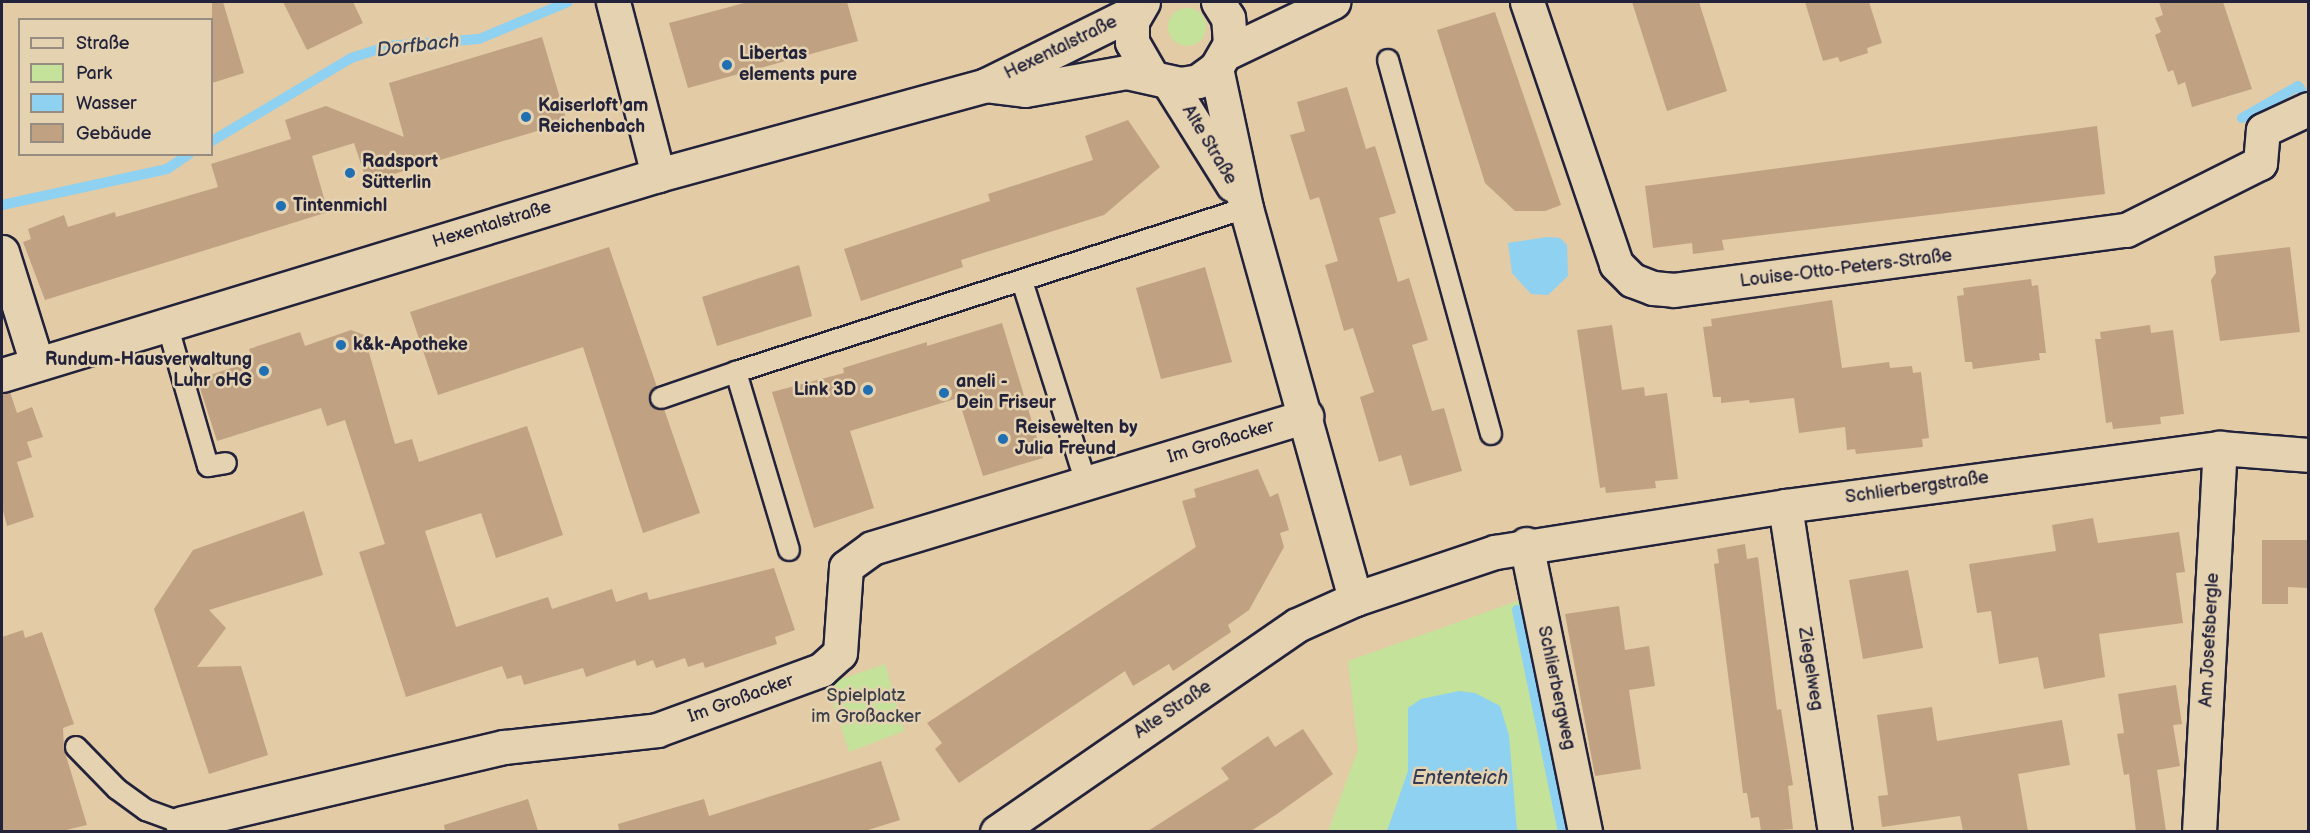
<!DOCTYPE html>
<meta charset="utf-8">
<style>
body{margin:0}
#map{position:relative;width:2310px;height:833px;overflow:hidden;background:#e3cba6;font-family:"Balsamiq Sans",sans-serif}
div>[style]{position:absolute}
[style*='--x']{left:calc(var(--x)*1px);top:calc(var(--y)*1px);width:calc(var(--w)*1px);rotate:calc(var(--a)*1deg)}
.green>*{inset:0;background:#c4e29a}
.round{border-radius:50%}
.water>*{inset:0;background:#8ed1f0}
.stream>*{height:10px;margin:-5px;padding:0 5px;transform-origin:5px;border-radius:5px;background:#8ed1f0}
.building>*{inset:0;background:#c0a282}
.roads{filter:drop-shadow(2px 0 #22223b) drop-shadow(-2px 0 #22223b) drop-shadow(0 2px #22223b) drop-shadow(0 -2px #22223b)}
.lane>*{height:20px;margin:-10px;padding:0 10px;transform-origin:10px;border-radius:10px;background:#e5d2b0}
.street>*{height:33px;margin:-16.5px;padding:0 16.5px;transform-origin:16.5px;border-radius:16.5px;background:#e5d2b0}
.secondary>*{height:33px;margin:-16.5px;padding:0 16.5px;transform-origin:16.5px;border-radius:16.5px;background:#e5d2b0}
.dots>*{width:16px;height:16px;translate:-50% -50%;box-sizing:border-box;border:3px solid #e5d2b0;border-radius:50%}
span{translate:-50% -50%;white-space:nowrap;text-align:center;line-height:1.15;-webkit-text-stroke:5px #e5d2b0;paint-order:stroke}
.street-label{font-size:18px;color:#22223b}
.poi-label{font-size:18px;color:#22223b;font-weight:700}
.left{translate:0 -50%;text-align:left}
.right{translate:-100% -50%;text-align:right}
.park-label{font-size:18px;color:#3a3f49}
.water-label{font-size:20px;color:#323c56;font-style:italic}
.frame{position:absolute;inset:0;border:3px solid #22223b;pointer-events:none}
.legend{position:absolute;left:18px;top:18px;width:195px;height:138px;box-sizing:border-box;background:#e5d2b0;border:2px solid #978c81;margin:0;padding:8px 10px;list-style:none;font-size:18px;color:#22223b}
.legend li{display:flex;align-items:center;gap:12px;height:30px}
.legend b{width:30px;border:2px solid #978c81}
</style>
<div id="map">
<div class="green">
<div class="round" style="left:1168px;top:8px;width:38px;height:38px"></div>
<div style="clip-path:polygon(1526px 598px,1569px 831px,1328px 832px,1358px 749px,1348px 661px)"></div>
<div style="clip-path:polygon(885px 664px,904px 731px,849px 752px,827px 684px)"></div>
</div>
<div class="water">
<div style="clip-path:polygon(1547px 237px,1560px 238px,1567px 245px,1568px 276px,1548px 295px,1531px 294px,1512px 273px,1508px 243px)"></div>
<div style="clip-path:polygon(1459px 691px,1475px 693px,1500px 706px,1509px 735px,1517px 831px,1387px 831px,1408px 771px,1408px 708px,1421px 699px)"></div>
</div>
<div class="stream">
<div style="--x:2242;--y:118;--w:64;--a:-29.7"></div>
<div style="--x:2298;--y:86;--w:5;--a:53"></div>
<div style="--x:212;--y:141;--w:162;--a:-30.8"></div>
<div style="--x:351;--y:58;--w:39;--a:-18"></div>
<div style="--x:388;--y:46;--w:91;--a:-4.4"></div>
<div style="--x:479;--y:39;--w:96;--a:-22.6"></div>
<div style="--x:2;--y:205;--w:169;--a:-12.3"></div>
<div style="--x:167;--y:169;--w:27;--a:-34"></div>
<div style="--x:1517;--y:610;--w:227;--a:78.3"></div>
</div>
<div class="building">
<div style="clip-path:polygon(212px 2px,223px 2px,244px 73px,212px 83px)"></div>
<div style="clip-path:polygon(283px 2px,353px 2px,363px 23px,307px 50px)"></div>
<div style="clip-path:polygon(748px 2px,847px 2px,858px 41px,688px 88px,669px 23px)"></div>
<div style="clip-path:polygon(1632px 2px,1699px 2px,1727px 91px,1667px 111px)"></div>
<div style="clip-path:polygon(1805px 2px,1869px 2px,1882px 43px,1867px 48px,1868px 53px,1840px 62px,1838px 57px,1823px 61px)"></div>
<div style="clip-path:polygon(2159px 2px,2223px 2px,2252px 89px,2192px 107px,2185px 82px,2178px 85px,2173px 70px,2168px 72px,2155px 35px,2161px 32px,2155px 18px,2163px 15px)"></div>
<div style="clip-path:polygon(1495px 12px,1561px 205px,1545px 211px,1515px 211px,1485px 183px,1437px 30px)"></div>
<div style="clip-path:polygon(542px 37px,567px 122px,367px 182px,354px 143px,312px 156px,328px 212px,45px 300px,23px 242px,31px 239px,28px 229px,64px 215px,68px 227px,115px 212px,116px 217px,218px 187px,211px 164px,291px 139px,285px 120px,326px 106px,404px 137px,389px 83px)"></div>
<div style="clip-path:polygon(1347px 87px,1366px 149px,1375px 146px,1396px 213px,1379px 218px,1398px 282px,1409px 278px,1428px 340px,1412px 345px,1432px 411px,1444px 408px,1462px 471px,1410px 486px,1401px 455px,1379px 462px,1360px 397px,1374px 392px,1353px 328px,1344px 331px,1325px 265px,1338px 261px,1319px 197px,1310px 200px,1290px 135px,1305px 131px,1297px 102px)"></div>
<div style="clip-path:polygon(1128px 120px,1160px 167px,1104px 215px,961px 260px,963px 267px,861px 301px,844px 249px,990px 201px,988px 194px,1093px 160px,1085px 136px)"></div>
<div style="clip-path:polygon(2097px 126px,2105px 194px,1722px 240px,1724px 250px,1693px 254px,1692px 243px,1653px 248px,1645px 186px)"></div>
<div style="clip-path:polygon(609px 247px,657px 387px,650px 401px,664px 409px,700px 513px,643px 533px,583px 347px,438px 395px,410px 312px)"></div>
<div style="clip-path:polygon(2290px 247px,2300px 332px,2220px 341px,2211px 280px,2216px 273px,2214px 256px)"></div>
<div style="clip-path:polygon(799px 265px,812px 316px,717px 346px,702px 297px)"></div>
<div style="clip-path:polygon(1205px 267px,1232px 362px,1161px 379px,1136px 288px)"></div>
<div style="clip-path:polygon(2031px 279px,2032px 286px,2038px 285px,2046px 353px,2039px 353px,2040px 360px,1973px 369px,1972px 362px,1965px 362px,1957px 296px,1964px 295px,1963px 288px)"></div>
<div style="clip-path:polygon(1832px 300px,1842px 368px,1889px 362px,1890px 368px,1912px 366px,1913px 373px,1921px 372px,1929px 438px,1922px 439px,1923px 447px,1856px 454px,1855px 449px,1847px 450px,1845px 427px,1799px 433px,1794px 398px,1750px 403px,1749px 400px,1721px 403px,1721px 397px,1713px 397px,1703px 327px,1712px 326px,1711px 319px)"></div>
<div style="clip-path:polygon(1002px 323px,1043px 458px,983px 476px,958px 398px,932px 406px,850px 431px,874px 508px,814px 528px,772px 392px,844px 373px,843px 368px,927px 342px,927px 346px)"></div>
<div style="clip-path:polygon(1612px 325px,1622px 390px,1644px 387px,1645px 396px,1667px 393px,1678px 479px,1655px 481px,1656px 488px,1606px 493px,1605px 487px,1600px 488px,1577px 330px)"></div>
<div style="clip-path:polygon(2150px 325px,2151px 333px,2173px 330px,2184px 414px,2160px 417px,2161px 424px,2113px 429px,2112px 422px,2106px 423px,2095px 339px,2101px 339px,2100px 332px)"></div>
<div style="clip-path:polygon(351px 330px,364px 335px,395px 444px,412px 439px,419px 462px,527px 426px,563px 535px,496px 558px,481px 513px,425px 531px,456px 627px,548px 597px,552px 609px,612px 589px,616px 602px,647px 592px,649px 600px,774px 568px,795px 630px,775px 637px,777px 644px,705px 668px,703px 662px,688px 667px,685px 658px,656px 668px,653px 660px,637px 666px,635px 660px,586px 677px,583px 668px,524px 685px,521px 675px,507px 679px,502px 666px,406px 697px,359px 552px,385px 544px,345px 420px,327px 426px,321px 408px,217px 441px,200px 388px,204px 377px,253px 361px,249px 349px,300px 332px,305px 346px)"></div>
<div style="clip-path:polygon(10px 392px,17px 413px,32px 407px,43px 437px,27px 442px,32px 457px,17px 462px,34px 517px,7px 526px,2px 507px,2px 393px)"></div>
<div style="clip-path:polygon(1258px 469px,1270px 497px,1278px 493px,1289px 530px,1280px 533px,1284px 547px,1249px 610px,1228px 625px,1231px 632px,1173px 671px,1169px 664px,1133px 686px,1125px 671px,959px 783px,935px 749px,942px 743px,927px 723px,1196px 547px,1182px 501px,1196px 497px,1194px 489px)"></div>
<div style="clip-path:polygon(304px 511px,323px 575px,209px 610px,226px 628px,197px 667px,241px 666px,268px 755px,209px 774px,154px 609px,193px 550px)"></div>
<div style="clip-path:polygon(2093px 518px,2098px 543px,2179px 532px,2185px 572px,2176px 573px,2183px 623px,2099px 634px,2105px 677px,2044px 689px,2038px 657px,1999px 664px,1991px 611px,1977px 613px,1969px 564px,2056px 551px,2052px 525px)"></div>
<div style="clip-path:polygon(2262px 540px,2308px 540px,2308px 588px,2288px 587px,2288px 604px,2262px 604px)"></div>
<div style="clip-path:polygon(1745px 544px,1747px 559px,1758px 557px,1777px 710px,1781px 709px,1793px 785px,1788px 786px,1793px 829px,1761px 831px,1759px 817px,1751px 818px,1747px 793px,1743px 793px,1714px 564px,1719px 563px,1717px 549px)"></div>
<div style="clip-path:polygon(1908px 570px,1923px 648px,1863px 659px,1849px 580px)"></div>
<div style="clip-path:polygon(1619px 606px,1625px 650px,1649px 646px,1655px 686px,1629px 690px,1641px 769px,1595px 776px,1565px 614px)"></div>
<div style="clip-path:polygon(23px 630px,25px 638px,42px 632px,74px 724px,63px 728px,64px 749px,87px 825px,62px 831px,2px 831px,2px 637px)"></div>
<div style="clip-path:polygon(2176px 685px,2182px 724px,2173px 725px,2180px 766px,2157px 770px,2166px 831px,2136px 831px,2129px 774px,2124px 775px,2117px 734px,2124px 733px,2118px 694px)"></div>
<div style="clip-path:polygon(1932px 707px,1937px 741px,2062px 720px,2070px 765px,2018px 774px,2028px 831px,1963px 831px,1960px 816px,1882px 827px,1878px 796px,1888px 795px,1877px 715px)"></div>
<div style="clip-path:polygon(1303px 729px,1333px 774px,1277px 814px,1251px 831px,1148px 831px,1229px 779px,1221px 768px,1268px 736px,1275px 747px)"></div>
<div style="clip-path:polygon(881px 761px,900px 820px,865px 831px,619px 831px,618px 824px,704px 799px,709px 816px)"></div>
<div style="clip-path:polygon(528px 799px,538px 831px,445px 831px,444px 825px)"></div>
</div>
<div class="roads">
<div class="lane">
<div style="--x:1388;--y:60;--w:388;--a:74.6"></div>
<div style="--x:1022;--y:281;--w:212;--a:72.4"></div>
<div style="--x:167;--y:324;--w:148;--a:73.9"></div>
<div style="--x:208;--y:466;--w:18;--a:-9"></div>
<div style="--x:661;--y:398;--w:79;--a:-19.1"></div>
<div style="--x:789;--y:550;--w:186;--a:-106.6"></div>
<div style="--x:736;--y:372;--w:536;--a:-17.83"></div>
<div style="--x:76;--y:747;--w:59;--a:45.7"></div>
<div style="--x:117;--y:789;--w:36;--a:36"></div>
<div style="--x:146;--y:810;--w:38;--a:20"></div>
</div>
<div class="street">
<div style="--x:613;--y:2;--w:179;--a:75.4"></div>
<div style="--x:1527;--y:2;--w:277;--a:71.2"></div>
<div style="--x:1616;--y:264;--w:23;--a:45"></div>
<div style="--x:1632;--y:280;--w:22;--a:21"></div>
<div style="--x:1653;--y:288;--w:21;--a:5"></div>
<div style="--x:1674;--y:290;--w:456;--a:-7.6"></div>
<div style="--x:2126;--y:230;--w:150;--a:-26.6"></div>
<div style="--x:2260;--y:163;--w:33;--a:-85"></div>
<div style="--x:2263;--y:130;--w:50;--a:-25"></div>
<div style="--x:1216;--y:68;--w:143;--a:77.9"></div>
<div style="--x:1246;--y:208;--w:406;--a:74.4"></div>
<div style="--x:1169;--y:83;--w:120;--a:57.9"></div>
<div style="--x:2;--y:252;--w:117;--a:72.6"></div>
<div style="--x:1785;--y:506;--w:330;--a:81.3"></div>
<div style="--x:1526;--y:544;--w:294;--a:78.4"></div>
<div style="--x:182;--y:823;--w:331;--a:-13.3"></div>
<div style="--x:504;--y:747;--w:154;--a:-6.3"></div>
<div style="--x:657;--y:730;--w:175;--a:-20.1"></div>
<div style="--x:821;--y:670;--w:25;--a:-42"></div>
<div style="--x:840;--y:653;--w:86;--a:-86"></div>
<div style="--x:846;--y:567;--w:32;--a:-36"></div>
<div style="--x:872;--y:548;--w:454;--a:-16.9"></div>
<div style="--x:997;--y:832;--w:364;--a:-34.6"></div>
<div style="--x:1297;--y:625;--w:64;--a:-24.1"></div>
<div style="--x:1355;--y:599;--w:148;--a:-18.6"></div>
<div style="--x:1495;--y:552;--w:294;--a:-9"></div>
<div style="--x:1785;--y:506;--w:439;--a:-7.6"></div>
<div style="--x:2220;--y:448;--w:88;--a:4.5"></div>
<div style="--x:2199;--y:832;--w:385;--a:-86.9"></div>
</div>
<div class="secondary">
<div style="--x:1143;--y:2;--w:22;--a:120"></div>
<div style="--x:1132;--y:21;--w:21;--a:90"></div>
<div style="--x:1132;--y:42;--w:39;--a:60"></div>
<div style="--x:1226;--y:53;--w:119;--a:-25.5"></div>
<div style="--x:986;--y:85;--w:39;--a:7"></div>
<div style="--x:1025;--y:90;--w:103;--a:-10.1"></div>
<div style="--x:1126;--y:72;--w:55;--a:12.5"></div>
<div style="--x:1180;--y:84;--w:18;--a:-9"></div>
<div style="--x:1198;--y:81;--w:22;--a:-36"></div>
<div style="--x:1216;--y:68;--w:28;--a:-60"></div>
<div style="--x:1230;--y:44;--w:26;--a:-94"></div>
<div style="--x:1228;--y:18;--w:19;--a:-122"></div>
<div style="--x:2;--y:375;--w:686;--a:-16.96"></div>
<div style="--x:658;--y:175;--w:340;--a:-15.3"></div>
<div style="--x:986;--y:85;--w:167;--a:-26.3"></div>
</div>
</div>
<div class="dots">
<div style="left:727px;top:65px;background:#1f6fb2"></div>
<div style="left:526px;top:117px;background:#1f6fb2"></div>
<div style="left:350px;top:173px;background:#1f6fb2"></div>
<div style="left:281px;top:206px;background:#1f6fb2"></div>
<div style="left:341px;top:345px;background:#1f6fb2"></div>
<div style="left:264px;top:371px;background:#1f6fb2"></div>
<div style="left:868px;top:390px;background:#1f6fb2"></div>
<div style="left:944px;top:393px;background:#1f6fb2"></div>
<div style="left:1003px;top:439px;background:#1f6fb2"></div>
</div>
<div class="street-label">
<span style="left:1061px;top:48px;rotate:-26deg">Hexentalstraße</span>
<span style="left:1209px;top:145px;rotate:59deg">Alte Straße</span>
<span style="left:492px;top:225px;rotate:-17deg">Hexentalstraße</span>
<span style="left:1846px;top:269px;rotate:-7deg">Louise-Otto-Peters-Straße</span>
<span style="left:1221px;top:442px;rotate:-17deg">Im Großacker</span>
<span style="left:1917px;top:488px;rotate:-8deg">Schlierbergstraße</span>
<span style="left:2210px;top:640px;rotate:-87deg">Am Josefsbergle</span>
<span style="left:1810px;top:669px;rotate:81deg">Ziegelweg</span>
<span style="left:1556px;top:688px;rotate:78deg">Schlierbergweg</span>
<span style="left:741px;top:699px;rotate:-20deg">Im Großacker</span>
<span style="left:1173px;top:710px;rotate:-34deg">Alte Straße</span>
</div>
<div class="poi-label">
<span class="left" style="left:739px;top:65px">Libertas<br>elements pure</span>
<span class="left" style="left:538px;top:117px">Kaiserloft am<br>Reichenbach</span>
<span class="left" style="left:362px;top:173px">Radsport<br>Sütterlin</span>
<span class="left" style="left:293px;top:206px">Tintenmichl</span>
<span class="left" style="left:353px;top:345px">k&amp;k-Apotheke</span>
<span class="right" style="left:252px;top:371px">Rundum-Hausverwaltung<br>Luhr oHG</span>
<span class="left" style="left:956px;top:393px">aneli -<br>Dein Friseur</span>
<span class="right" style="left:856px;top:390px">Link 3D</span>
<span class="left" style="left:1015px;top:439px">Reisewelten by<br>Julia Freund</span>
</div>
<div class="park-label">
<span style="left:866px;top:707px">Spielplatz<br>im Großacker</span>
</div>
<div class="water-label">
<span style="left:418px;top:46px;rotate:-7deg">Dorfbach</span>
<span style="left:1460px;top:778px">Ententeich</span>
</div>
<div class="frame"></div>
<ul class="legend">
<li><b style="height:8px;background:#e5d2b0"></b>Straße</li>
<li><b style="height:16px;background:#c4e29a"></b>Park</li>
<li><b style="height:16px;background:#8ed1f0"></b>Wasser</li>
<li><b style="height:16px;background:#c0a282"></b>Gebäude</li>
</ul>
</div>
